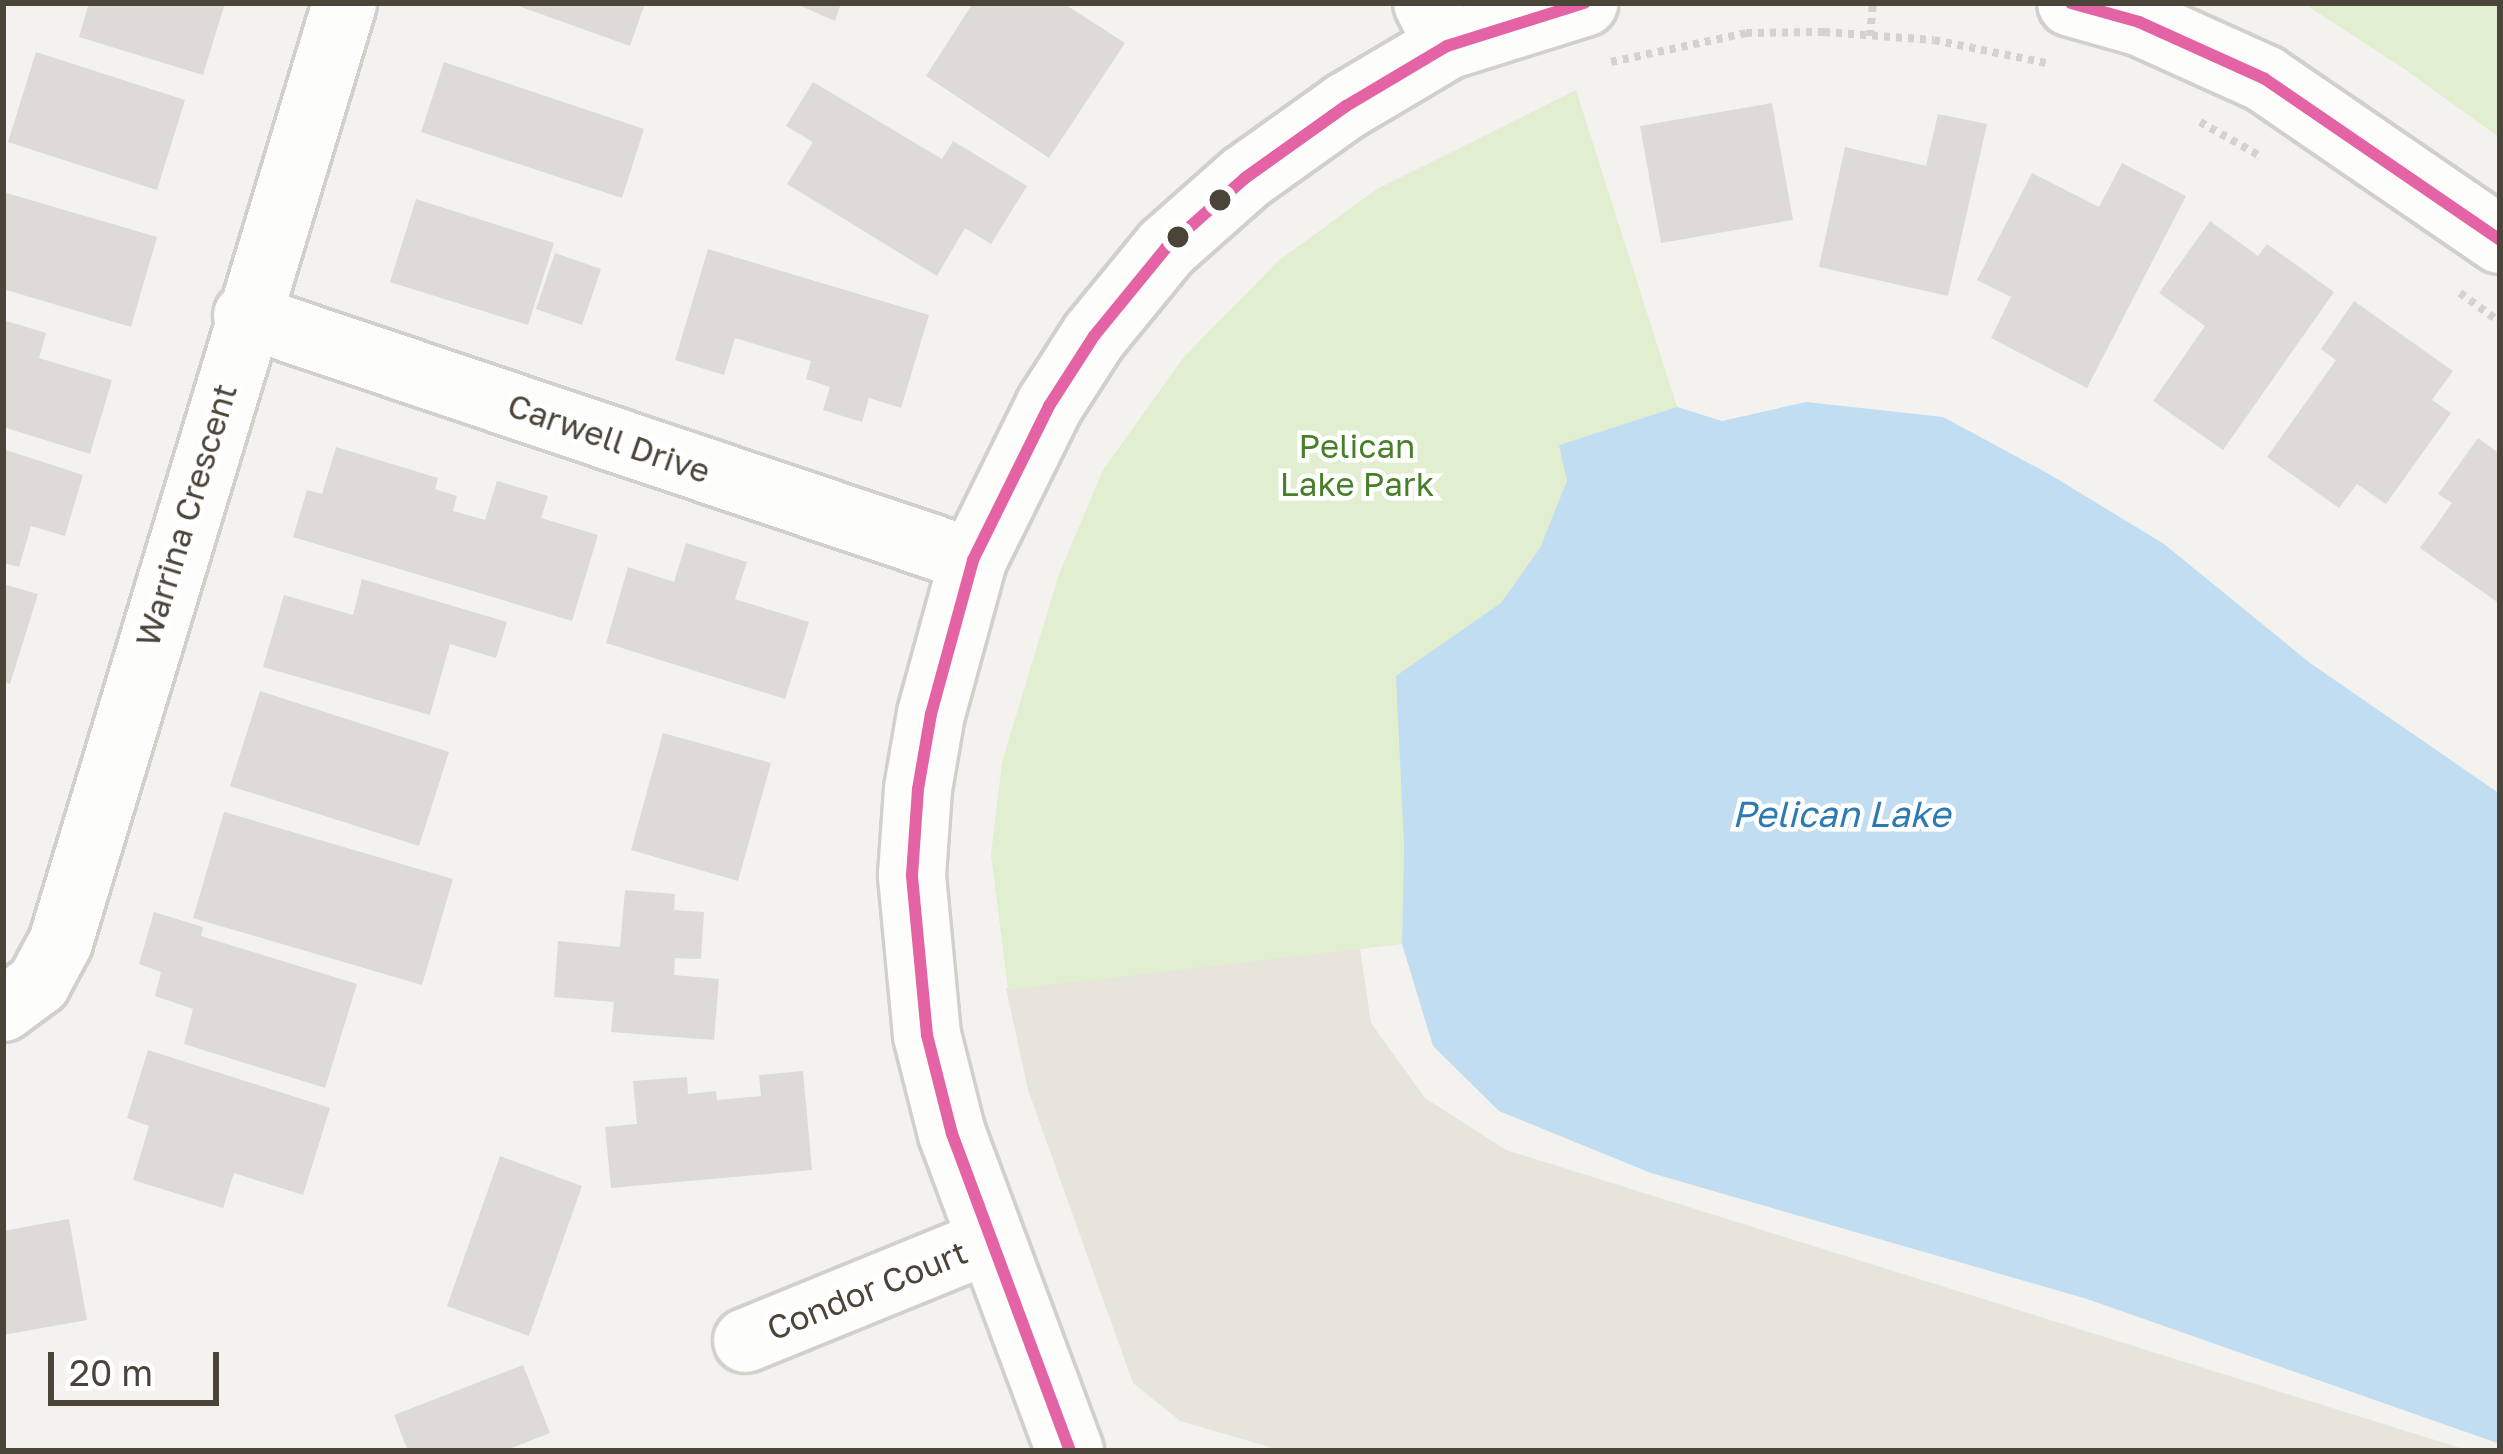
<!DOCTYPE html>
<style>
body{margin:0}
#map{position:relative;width:2503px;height:1454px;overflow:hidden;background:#f4f2ee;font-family:"Golos Text",sans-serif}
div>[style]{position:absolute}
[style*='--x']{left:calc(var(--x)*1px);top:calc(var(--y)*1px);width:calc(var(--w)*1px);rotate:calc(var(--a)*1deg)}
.residential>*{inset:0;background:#e7e4dc}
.green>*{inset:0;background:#e1eecf}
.water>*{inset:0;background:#c0ddf1}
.building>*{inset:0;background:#dedbd6}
.path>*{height:8px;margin-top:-4px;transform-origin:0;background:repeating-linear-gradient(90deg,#d3d2cc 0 6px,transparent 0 12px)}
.roads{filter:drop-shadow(3px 0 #d2d0cb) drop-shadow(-3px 0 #d2d0cb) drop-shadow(0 3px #d2d0cb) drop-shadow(0 -3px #d2d0cb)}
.minor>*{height:63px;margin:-31.5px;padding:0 31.5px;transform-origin:31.5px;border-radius:31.5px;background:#fdfdfc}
.tertiary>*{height:66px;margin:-33px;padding:0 33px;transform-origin:33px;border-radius:33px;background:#fdfdfc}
.bus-1>*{height:12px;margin:-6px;padding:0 6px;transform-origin:6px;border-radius:6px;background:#e463a4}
.dots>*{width:33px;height:33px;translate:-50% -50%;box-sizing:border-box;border:6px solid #fff;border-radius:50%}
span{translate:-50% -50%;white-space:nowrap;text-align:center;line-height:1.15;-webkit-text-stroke:9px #fff;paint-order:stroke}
.street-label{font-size:33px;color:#4b4439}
.park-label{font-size:33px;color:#4a7f2a}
.water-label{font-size:36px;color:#2e7ab2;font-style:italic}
.frame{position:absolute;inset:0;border:6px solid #4b4439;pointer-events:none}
.scale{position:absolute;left:48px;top:1352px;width:171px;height:54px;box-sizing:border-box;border:6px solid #4b4439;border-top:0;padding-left:15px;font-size:36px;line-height:42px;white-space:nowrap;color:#4b4439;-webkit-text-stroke:9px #fff;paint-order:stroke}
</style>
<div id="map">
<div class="residential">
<div style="clip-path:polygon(1360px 948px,1371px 1023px,1425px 1098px,1506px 1150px,2470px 1451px,1283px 1451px,1180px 1421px,1133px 1383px,1028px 1090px,1006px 988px)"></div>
</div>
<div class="green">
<div style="clip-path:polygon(2303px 3px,2500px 3px,2500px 138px,2406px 70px)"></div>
<div style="clip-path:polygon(1576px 90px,1677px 407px,1559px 445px,1568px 481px,1540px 548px,1501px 603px,1457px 637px,1404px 844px,1402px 944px,1008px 990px,991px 855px,1002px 762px,1059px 574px,1103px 470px,1183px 358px,1278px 261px,1377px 189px)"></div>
</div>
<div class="water">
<div style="clip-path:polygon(1806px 402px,1943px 417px,2049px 474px,2164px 544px,2310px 663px,2500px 794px,2500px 1444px,2087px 1299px,1651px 1173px,1499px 1111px,1433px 1046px,1402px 944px,1404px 844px,1396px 676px,1501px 603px,1540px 548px,1567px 481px,1559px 445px,1677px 407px,1722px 421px)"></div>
</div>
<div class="building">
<div style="clip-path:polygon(89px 3px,225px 3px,203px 75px,79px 37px)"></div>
<div style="clip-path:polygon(510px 3px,645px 3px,630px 46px)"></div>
<div style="clip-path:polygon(794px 3px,841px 3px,835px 21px)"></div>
<div style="clip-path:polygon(973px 3px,1063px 3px,1125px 43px,1049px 158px,926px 76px)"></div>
<div style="clip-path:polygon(36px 52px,185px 100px,157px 190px,8px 142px)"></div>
<div style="clip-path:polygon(444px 62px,644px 129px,622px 198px,421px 132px)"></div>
<div style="clip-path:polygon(813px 82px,942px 159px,953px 141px,1027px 186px,991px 244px,965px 228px,937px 276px,787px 184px,813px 142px,786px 126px)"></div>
<div style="clip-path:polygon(1772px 103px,1793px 220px,1661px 243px,1640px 126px)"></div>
<div style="clip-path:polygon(1938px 114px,1987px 124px,1948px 296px,1819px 267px,1845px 147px,1926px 166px)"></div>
<div style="clip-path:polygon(2122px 163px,2186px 196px,2087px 388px,1991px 338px,2011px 297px,1977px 280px,2032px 173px,2099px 207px)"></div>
<div style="clip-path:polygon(3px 192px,157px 237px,131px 327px,3px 289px)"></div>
<div style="clip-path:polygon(416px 199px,554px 243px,528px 325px,390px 282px)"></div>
<div style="clip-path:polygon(2210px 221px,2258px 256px,2267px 244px,2334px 292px,2223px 450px,2153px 401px,2205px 326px,2159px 293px)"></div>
<div style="clip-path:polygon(708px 249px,929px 315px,901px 408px,869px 398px,862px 422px,823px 410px,830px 387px,806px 379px,811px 361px,735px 338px,724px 375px,675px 360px)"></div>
<div style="clip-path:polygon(555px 253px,601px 269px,582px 325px,536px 309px)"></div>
<div style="clip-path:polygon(2354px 301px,2453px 371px,2432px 400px,2451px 413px,2386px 504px,2357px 484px,2339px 508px,2267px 457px,2336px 360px,2321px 349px)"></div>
<div style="clip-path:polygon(3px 320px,46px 333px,39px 358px,112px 380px,90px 454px,3px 427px)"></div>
<div style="clip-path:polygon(2478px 438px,2500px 454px,2500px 604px,2420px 548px,2452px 503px,2438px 494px)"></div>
<div style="clip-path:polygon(336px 447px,438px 478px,435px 489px,457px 496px,453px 511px,485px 520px,497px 481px,548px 496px,541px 518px,598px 535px,572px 621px,293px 537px,307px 490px,322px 494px)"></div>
<div style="clip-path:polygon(3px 449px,83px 475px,65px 536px,31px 526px,19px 567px,3px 563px)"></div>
<div style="clip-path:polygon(686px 543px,747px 562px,735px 599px,809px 622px,785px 699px,606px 643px,628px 567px,674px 582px)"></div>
<div style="clip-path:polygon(362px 579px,507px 622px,496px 658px,450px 644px,430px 715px,263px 667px,284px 595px,353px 615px)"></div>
<div style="clip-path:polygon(3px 584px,38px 594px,10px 684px,3px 682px)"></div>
<div style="clip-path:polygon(260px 691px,449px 752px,419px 846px,230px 786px)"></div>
<div style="clip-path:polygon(663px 733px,771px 763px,738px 881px,631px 850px)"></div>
<div style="clip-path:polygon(224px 812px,453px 879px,422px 985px,193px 918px)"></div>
<div style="clip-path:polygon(625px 890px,675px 894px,674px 910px,704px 912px,701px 959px,675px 958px,674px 975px,719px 979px,714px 1040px,611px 1032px,614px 1002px,554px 997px,558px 941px,620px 947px)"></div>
<div style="clip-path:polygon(154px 912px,203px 927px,201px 936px,357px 984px,325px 1088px,184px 1044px,193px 1009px,155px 996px,161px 972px,139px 964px)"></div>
<div style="clip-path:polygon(148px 1050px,330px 1108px,303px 1195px,234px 1173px,223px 1208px,133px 1180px,149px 1126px,127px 1118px)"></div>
<div style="clip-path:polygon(803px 1071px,812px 1170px,611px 1188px,605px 1127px,637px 1124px,633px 1081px,687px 1077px,688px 1094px,716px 1091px,717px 1100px,761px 1096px,759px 1075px)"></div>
<div style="clip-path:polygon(500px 1156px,582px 1186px,529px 1336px,447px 1306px)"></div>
<div style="clip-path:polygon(69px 1219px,87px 1320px,3px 1335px,3px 1231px)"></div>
<div style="clip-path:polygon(523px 1365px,550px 1433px,504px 1451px,408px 1451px,394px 1415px)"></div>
</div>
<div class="path">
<div style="--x:1870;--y:36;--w:33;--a:-85"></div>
<div style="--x:1611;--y:62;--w:138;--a:-12.1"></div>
<div style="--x:1746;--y:33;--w:78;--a:-0.7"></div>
<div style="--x:1824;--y:32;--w:110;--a:4.2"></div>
<div style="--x:1934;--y:40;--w:114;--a:11.6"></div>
<div style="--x:2200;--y:122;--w:69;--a:29.5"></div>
<div style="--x:2460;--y:293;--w:49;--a:35.9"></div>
</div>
<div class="roads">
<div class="minor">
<div style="--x:1425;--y:3;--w:48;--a:62.9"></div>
<div style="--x:245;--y:315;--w:768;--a:18.6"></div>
<div style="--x:3;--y:1009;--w:44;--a:-36.6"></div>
<div style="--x:38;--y:983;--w:47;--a:-61.8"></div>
<div style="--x:60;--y:942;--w:981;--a:-73.17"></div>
<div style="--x:745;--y:1340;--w:265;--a:-22.2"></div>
</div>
<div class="tertiary">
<div style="--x:2071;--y:3;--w:71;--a:15.6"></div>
<div style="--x:2139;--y:22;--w:138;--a:24.3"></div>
<div style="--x:2265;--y:79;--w:285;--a:34.4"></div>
<div style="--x:1070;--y:1451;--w:338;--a:-110.4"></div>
<div style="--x:952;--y:1134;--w:102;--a:-104.2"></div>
<div style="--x:927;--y:1035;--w:161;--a:-95.4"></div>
<div style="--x:912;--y:875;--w:86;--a:-86"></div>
<div style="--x:918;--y:789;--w:76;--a:-80.2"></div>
<div style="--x:931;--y:714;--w:160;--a:-74.7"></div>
<div style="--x:973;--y:560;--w:172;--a:-63.7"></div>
<div style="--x:1049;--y:406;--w:83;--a:-57.3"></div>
<div style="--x:1094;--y:336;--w:114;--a:-50.7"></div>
<div style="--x:1166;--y:248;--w:106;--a:-41.5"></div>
<div style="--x:1245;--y:178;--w:124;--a:-35.5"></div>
<div style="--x:1346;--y:106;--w:117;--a:-30.7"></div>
<div style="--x:1447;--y:46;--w:144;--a:-17.4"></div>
</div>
</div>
<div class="bus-1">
<div style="--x:2071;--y:3;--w:71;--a:15.6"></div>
<div style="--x:2139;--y:22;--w:138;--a:24.3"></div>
<div style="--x:2265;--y:79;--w:285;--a:34.4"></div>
<div style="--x:1070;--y:1451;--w:338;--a:-110.4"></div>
<div style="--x:952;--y:1134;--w:102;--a:-104.2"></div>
<div style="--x:927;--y:1035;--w:161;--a:-95.4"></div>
<div style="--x:912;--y:875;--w:86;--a:-86"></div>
<div style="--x:918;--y:789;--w:76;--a:-80.2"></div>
<div style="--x:931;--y:714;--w:160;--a:-74.7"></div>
<div style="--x:973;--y:560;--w:172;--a:-63.7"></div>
<div style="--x:1049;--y:406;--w:83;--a:-57.3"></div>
<div style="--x:1094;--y:336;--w:114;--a:-50.7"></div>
<div style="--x:1166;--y:248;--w:106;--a:-41.5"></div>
<div style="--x:1245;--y:178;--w:124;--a:-35.5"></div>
<div style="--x:1346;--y:106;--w:117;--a:-30.7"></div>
<div style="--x:1447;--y:46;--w:144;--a:-17.4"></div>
</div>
<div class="dots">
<div style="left:1220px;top:200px;background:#4b4439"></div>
<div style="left:1178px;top:237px;background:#4b4439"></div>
</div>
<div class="street-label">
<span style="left:609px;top:438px;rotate:19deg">Carwell Drive</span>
<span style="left:186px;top:515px;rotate:-73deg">Warrina Crescent</span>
<span style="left:867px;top:1290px;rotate:-22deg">Condor Court</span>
</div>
<div class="park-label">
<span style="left:1357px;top:465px">Pelican<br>Lake Park</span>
</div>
<div class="water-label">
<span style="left:1841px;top:814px">Pelican Lake</span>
</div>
<div class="frame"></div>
<div class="scale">20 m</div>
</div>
